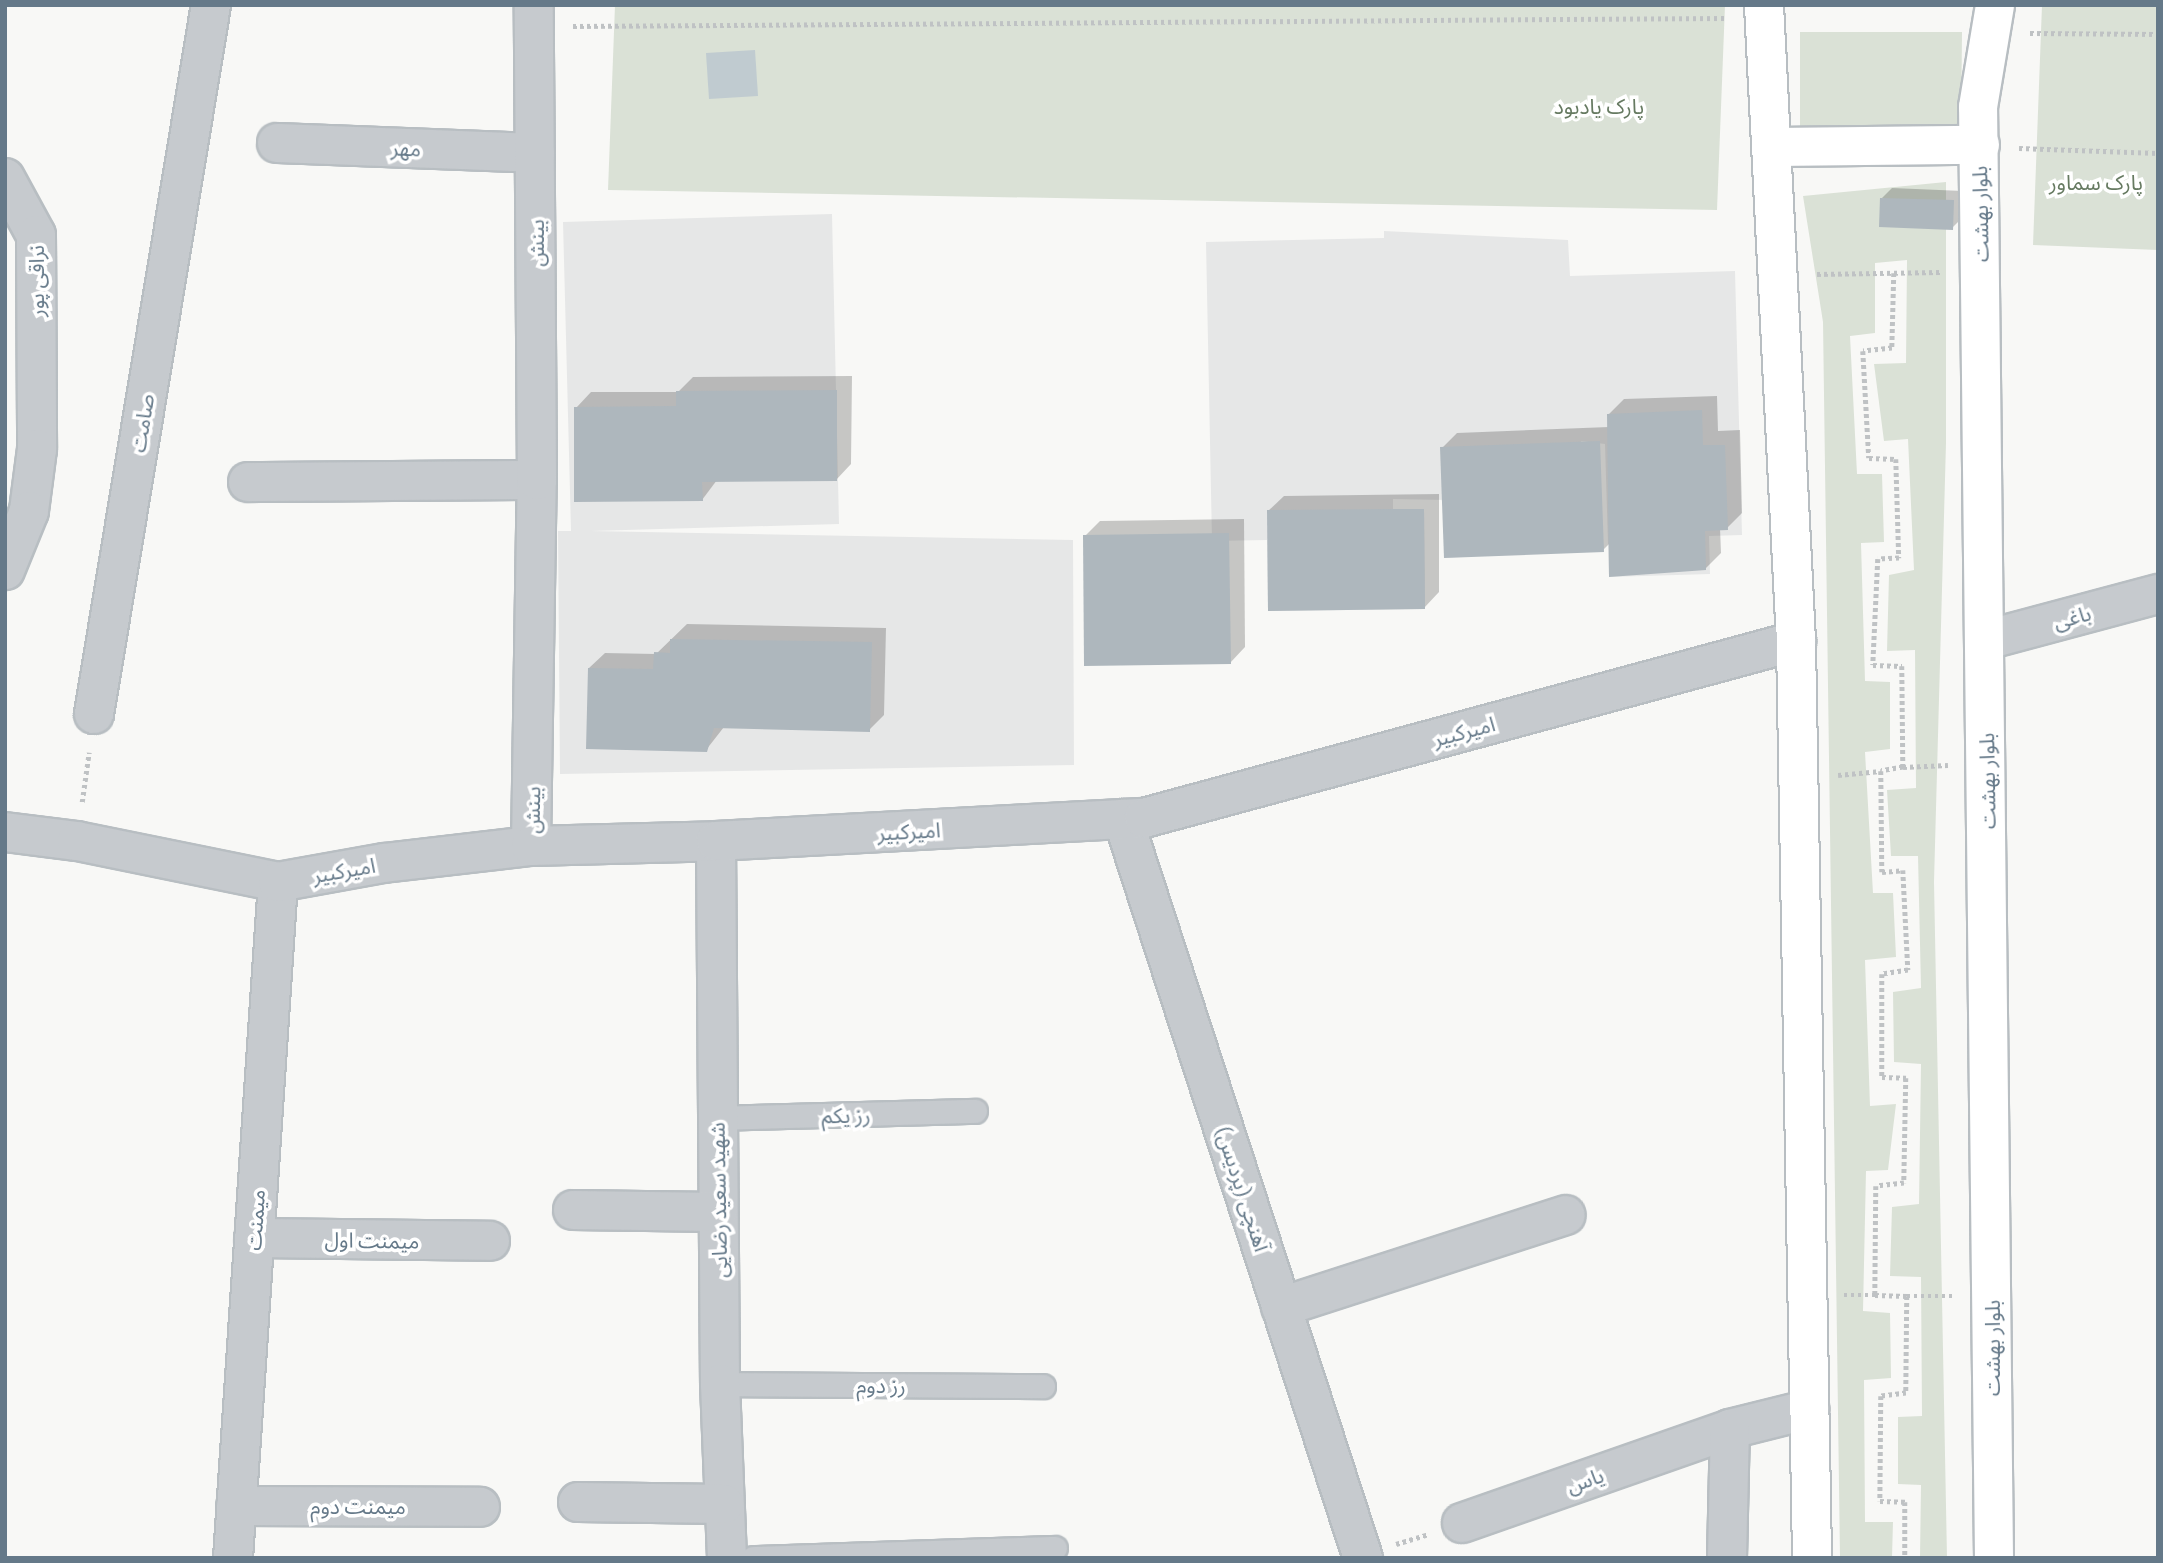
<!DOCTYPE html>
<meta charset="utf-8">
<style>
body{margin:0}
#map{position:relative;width:2163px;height:1563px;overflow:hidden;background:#f8f8f6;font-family:"Exo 2","Noto Sans Arabic",sans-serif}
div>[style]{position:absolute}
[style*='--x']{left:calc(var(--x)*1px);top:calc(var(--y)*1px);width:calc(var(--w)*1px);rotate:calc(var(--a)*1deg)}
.built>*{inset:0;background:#e6e7e7}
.green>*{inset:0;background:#dae1d6}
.water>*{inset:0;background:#c0cbd0}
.shadow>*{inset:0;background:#0003}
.building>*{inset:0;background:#aeb7bd}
.path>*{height:4.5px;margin-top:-2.25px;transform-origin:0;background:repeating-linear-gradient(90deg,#bfc2c4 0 3.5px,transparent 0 7px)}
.roads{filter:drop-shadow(2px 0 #b8bec2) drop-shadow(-2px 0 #b8bec2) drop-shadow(0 2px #b8bec2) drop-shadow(0 -2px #b8bec2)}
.service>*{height:23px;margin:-11.5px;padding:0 11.5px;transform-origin:11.5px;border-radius:11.5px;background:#c6cace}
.minor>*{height:38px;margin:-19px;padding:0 19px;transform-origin:19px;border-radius:19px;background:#c6cace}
.tertiary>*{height:38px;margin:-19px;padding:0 19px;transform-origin:19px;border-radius:19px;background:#c6cace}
.secondary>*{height:38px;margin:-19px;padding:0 19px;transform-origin:19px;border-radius:19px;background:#fff}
span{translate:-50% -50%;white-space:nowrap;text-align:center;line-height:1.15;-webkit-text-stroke:7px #fff;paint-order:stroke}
.park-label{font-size:21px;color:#667a61}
.street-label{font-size:21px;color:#657989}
.frame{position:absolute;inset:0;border:7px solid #657989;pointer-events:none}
</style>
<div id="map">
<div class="built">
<div style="clip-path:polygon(832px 214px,839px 524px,591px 531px,1073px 540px,1074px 765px,560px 774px,558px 531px,571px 531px,563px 222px)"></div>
<div style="clip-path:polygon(1384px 231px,1568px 240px,1570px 276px,1735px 271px,1742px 535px,1709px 536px,1710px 574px,1609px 577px,1605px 444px,1581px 441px,1604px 548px,1444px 558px,1445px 500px,1393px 499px,1393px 509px,1424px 509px,1425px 609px,1268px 611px,1267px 540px,1212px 541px,1206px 242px,1384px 238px)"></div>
</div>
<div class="green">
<div style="clip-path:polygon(615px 5px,1725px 5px,1717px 210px,608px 190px)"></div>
<div style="clip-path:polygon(2042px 5px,2158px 5px,2158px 250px,2033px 245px)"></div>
<div style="clip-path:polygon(1800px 32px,1962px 32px,1961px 129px,1800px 129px)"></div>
<div style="clip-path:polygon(1946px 182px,1946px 443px,1934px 882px,1947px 1558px,1920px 1558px,1921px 1485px,1898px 1484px,1898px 1417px,1922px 1416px,1921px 1277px,1890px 1276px,1892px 1207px,1919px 1204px,1921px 1064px,1894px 1062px,1893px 992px,1921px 988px,1918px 856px,1891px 856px,1887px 790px,1916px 788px,1915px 650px,1887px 651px,1889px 575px,1914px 570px,1908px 439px,1884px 441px,1874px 364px,1906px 363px,1907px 260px,1875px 263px,1875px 333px,1850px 336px,1857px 474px,1882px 474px,1884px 542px,1861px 543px,1865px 681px,1890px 682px,1890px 749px,1865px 752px,1873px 893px,1893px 893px,1896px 957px,1865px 960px,1870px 1106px,1896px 1104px,1888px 1170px,1866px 1171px,1863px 1311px,1890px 1313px,1891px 1378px,1864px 1380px,1865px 1522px,1893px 1522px,1892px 1558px,1840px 1558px,1823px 322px,1803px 196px)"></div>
</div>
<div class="water">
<div style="clip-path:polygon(755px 50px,758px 96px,709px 99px,706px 53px)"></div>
</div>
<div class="shadow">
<div style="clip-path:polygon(1892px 188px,1963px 191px,1962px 218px,1952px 228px,1882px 198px)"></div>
<div style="clip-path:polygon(852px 376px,851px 464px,836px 480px,717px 480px,702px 500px,576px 408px,591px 392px,678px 392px,693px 377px)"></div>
<div style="clip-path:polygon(1717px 396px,1718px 431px,1740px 430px,1742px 513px,1727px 528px,1720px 528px,1721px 553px,1705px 569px,1610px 543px,1603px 550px,1442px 448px,1457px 433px,1609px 427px,1609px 414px,1624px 399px)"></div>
<div style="clip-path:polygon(1439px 494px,1439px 592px,1424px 608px,1268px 511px,1284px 496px)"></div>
<div style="clip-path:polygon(1244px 519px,1245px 647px,1230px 663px,1085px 536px,1100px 521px)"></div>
<div style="clip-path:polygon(687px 624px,886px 628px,884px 715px,869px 730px,724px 727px,706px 750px,589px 668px,605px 653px,656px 654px)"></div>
</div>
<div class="building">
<div style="clip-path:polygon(1880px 198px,1954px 200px,1953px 230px,1879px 227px)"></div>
<div style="clip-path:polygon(837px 390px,837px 481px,702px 482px,703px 501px,574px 502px,574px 407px,676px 406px,676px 391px)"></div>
<div style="clip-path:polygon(1702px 410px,1703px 445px,1725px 445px,1728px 530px,1705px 531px,1706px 570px,1609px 577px,1607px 414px)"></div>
<div style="clip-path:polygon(1600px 441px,1604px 552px,1444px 558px,1440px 447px)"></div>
<div style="clip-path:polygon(1392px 509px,1424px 509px,1425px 609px,1268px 611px,1267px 510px)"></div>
<div style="clip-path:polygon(1229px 533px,1231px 664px,1084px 666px,1083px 535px)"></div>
<div style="clip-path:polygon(670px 639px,872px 642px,870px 732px,714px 728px,707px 752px,586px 749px,588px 668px,653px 669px,654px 652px,670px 653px)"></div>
</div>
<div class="path">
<div style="--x:573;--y:26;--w:1154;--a:-0.4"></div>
<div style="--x:2030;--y:33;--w:128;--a:0.4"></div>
<div style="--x:2019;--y:148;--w:139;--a:2.1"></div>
<div style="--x:1894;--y:273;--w:75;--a:91.5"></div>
<div style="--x:1892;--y:348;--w:29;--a:174"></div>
<div style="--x:1863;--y:351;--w:107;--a:86.8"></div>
<div style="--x:1869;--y:458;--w:27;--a:2"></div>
<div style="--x:1896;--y:459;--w:99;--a:88.3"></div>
<div style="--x:1899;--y:558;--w:21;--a:177"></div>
<div style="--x:1878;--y:559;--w:106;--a:92.7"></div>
<div style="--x:1873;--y:665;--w:29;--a:2"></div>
<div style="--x:1902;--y:666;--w:101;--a:89.4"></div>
<div style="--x:1903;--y:767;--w:22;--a:170"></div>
<div style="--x:1881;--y:771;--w:101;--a:89.4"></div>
<div style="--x:1882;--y:872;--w:21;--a:-5"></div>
<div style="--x:1903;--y:870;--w:100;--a:87.1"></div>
<div style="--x:1908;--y:970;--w:26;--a:171"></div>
<div style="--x:1882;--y:974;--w:103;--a:90"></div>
<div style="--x:1882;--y:1077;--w:24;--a:2"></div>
<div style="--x:1906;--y:1078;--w:105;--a:91.1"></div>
<div style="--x:1904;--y:1183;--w:28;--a:174"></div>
<div style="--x:1876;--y:1186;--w:109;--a:90.5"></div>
<div style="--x:1875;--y:1295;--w:32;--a:2"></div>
<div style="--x:1907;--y:1296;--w:97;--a:90.6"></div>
<div style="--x:1906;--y:1393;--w:25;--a:173"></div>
<div style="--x:1881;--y:1396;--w:105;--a:90.5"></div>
<div style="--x:1880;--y:1501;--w:25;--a:2"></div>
<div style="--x:1905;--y:1502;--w:56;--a:90"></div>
<div style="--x:1817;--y:274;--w:124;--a:-0.9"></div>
<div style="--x:1903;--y:767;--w:45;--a:-2.5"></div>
<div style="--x:1838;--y:775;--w:43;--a:-5.3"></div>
<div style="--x:82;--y:802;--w:50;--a:-82"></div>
<div style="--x:1844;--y:1295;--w:31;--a:0"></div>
<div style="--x:1907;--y:1296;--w:48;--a:0"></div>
<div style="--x:1396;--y:1544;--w:34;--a:-17"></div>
</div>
<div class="roads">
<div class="service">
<div style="--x:717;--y:1118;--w:258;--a:-1.6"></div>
<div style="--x:720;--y:1384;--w:323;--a:0.4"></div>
<div style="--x:753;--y:1558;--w:302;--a:-1.9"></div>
</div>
<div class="minor">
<div style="--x:277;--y:143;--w:258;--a:2.2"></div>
<div style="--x:5;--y:178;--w:65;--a:61.5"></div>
<div style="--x:36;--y:235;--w:214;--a:89.7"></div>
<div style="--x:37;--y:449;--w:63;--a:97.4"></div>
<div style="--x:29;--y:511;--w:64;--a:112.1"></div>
<div style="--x:248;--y:482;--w:289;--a:-0.4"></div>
<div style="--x:1986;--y:640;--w:178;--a:-15"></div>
<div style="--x:94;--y:714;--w:719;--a:-80.63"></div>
<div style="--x:716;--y:841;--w:543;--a:89.58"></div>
<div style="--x:720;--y:1384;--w:174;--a:87.7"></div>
<div style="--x:531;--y:846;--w:366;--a:-89.1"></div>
<div style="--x:537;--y:480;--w:475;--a:-90.4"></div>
<div style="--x:573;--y:1210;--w:145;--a:0.8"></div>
<div style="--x:254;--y:1238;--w:236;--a:0.7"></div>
<div style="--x:1281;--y:1307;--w:299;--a:-17.9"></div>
<div style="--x:578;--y:1502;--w:146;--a:0.8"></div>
<div style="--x:236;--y:1506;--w:244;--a:0.2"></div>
<div style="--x:1462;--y:1523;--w:284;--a:-19.3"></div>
<div style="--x:1730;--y:1429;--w:82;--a:-14"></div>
<div style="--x:233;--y:1558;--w:677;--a:-86.19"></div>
<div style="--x:1727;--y:1558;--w:129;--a:-88.7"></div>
</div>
<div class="tertiary">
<div style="--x:1123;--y:819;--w:777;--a:72.01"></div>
<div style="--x:5;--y:832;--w:73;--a:7.1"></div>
<div style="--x:77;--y:841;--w:205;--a:11.5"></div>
<div style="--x:278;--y:882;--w:108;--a:-10.2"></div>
<div style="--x:384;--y:863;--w:148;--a:-6.6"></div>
<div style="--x:531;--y:846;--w:185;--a:-1.5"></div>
<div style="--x:716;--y:841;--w:429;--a:-3.1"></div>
<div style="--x:1144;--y:818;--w:676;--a:-15.19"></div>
</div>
<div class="secondary">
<div style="--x:1764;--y:5;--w:637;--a:87.12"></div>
<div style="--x:1796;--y:641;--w:917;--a:89"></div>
<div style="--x:1772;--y:147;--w:208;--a:-0.6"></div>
<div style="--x:1994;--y:1558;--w:1451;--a:-90.63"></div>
<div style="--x:1978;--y:107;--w:103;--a:-80.5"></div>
</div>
</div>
<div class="park-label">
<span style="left:1599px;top:106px">پارک یادبود</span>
<span style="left:2096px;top:182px">پارک سماور</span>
</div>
<div class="street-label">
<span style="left:406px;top:148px;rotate:2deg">مهر</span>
<span style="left:1980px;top:214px;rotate:-91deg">بلوار بهشت</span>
<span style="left:536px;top:243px;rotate:-90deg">بینش</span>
<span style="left:36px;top:281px;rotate:-90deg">نراقی پور</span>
<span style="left:142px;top:423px;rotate:-81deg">صامت</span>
<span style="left:2072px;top:617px;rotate:-15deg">باغی</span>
<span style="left:1464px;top:731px;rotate:-15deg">امیرکبیر</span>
<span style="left:1987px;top:781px;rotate:-91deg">بلوار بهشت</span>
<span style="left:532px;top:810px;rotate:-89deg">بینش</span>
<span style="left:909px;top:831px;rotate:-3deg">امیرکبیر</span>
<span style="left:344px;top:870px;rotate:-10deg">امیرکبیر</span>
<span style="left:846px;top:1115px;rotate:-1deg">رز یکم</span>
<span style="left:1243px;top:1189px;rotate:72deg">آهنچی (پردیس)</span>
<span style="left:718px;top:1200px;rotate:-91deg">شهید سعید رضایی</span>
<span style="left:255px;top:1220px;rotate:-86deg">میمنت</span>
<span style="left:372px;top:1240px;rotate:1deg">میمنت اول</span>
<span style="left:1992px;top:1348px;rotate:-90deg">بلوار بهشت</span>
<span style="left:881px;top:1385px">رز دوم</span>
<span style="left:1585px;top:1480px;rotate:-19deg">یاس</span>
<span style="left:358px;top:1506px">میمنت دوم</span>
</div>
<div class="frame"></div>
</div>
